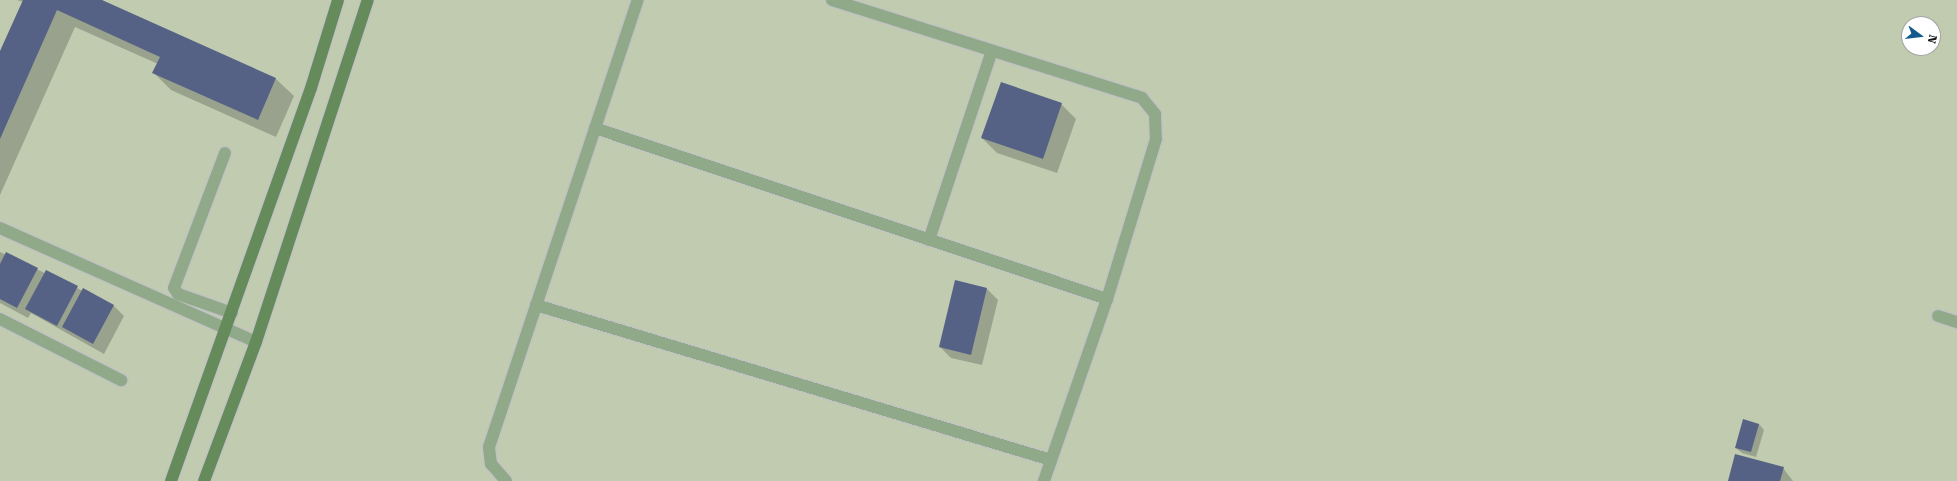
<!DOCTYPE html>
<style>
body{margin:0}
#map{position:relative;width:1957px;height:481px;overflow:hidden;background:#e6e7ea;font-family:"Roboto Serif",serif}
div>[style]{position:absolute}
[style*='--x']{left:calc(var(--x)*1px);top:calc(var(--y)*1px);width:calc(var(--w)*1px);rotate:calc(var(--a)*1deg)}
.green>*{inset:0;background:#c0cbb0}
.shadow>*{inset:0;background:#0003}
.building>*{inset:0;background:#556286}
.roads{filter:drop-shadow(1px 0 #c1c2c4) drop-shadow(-1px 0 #c1c2c4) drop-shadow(0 1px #c1c2c4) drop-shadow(0 -1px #c1c2c4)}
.lane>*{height:12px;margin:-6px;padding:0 6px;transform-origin:6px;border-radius:6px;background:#90aa89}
.street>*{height:12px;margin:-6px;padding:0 6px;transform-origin:6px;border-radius:6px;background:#90aa89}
.secondary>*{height:12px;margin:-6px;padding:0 6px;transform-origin:6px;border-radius:6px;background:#668b5b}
span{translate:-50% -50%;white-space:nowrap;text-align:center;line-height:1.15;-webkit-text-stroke:4px #fff;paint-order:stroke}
.north{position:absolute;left:1901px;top:16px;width:40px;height:40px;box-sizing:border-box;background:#fff;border:1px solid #a2a2a3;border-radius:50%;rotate:105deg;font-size:11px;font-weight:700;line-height:16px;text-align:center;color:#161718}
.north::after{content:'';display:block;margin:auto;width:14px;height:18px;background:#125a8e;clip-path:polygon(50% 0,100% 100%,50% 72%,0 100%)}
</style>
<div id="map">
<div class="green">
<div style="clip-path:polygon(evenodd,0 0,1957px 0,1957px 481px,0 481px,0 0,1909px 24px,1933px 24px,1933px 48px,1909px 48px,1909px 24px)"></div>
</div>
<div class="shadow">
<div style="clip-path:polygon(17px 0,100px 0,276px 79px,294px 96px,276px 137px,171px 90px,154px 73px,158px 64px,75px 27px,0 195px,0 53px,23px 2px)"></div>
<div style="clip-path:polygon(1061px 104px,1076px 119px,1057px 173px,997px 153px,982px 138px)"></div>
<div style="clip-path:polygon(0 252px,113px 305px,124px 316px,104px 354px,31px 313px,28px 318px,0 303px)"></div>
<div style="clip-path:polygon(956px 282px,987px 289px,998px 300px,982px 365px,951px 358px,940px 347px)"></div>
<div style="clip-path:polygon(1759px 424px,1764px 430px,1756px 457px,1742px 453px,1736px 448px)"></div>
<div style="clip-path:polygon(1783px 468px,1793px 481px,1729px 481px)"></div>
</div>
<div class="building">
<div style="clip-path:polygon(23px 0,102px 0,276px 78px,258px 120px,152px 73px,160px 57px,57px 10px,0 139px,0 51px)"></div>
<div style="clip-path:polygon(1001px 82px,1062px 103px,1043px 159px,981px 138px)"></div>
<div style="clip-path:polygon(6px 252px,38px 268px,17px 308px,0 299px,0 264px)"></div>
<div style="clip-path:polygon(46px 270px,78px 286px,57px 326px,25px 309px)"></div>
<div style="clip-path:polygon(955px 280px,987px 288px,971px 355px,939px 347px)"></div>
<div style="clip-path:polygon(83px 288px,114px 305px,93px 344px,62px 327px)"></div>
<div style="clip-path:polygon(1743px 419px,1759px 424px,1751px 452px,1735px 448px)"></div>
<div style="clip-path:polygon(1735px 454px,1784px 467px,1780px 481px,1728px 481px)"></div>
</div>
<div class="roads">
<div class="lane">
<div style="--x:225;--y:153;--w:144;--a:110.7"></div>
<div style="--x:174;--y:288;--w:7;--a:56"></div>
<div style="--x:178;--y:294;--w:57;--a:19.4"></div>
<div style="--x:0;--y:228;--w:280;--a:24"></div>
</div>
<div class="street">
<div style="--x:832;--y:0;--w:325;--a:17.5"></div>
<div style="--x:1142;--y:98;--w:21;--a:51"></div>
<div style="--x:1155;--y:114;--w:25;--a:88"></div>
<div style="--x:1156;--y:139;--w:167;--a:107"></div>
<div style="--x:1107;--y:299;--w:193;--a:109.1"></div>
<div style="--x:595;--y:128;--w:540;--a:18.47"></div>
<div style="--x:929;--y:240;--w:199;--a:-71.6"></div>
<div style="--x:536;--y:305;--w:538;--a:16.75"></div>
<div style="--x:1938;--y:316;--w:20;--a:18"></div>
<div style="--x:0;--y:319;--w:136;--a:26.8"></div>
<div style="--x:506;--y:481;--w:23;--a:-131"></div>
<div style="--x:491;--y:464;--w:17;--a:-97"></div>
<div style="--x:489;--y:447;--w:471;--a:-71.6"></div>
</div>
<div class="secondary">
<div style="--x:171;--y:481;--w:417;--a:-70.4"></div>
<div style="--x:311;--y:88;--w:92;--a:-72.9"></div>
<div style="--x:204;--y:481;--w:148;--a:-69.5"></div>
<div style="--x:256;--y:342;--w:360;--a:-71.9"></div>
</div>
</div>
<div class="north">N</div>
</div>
